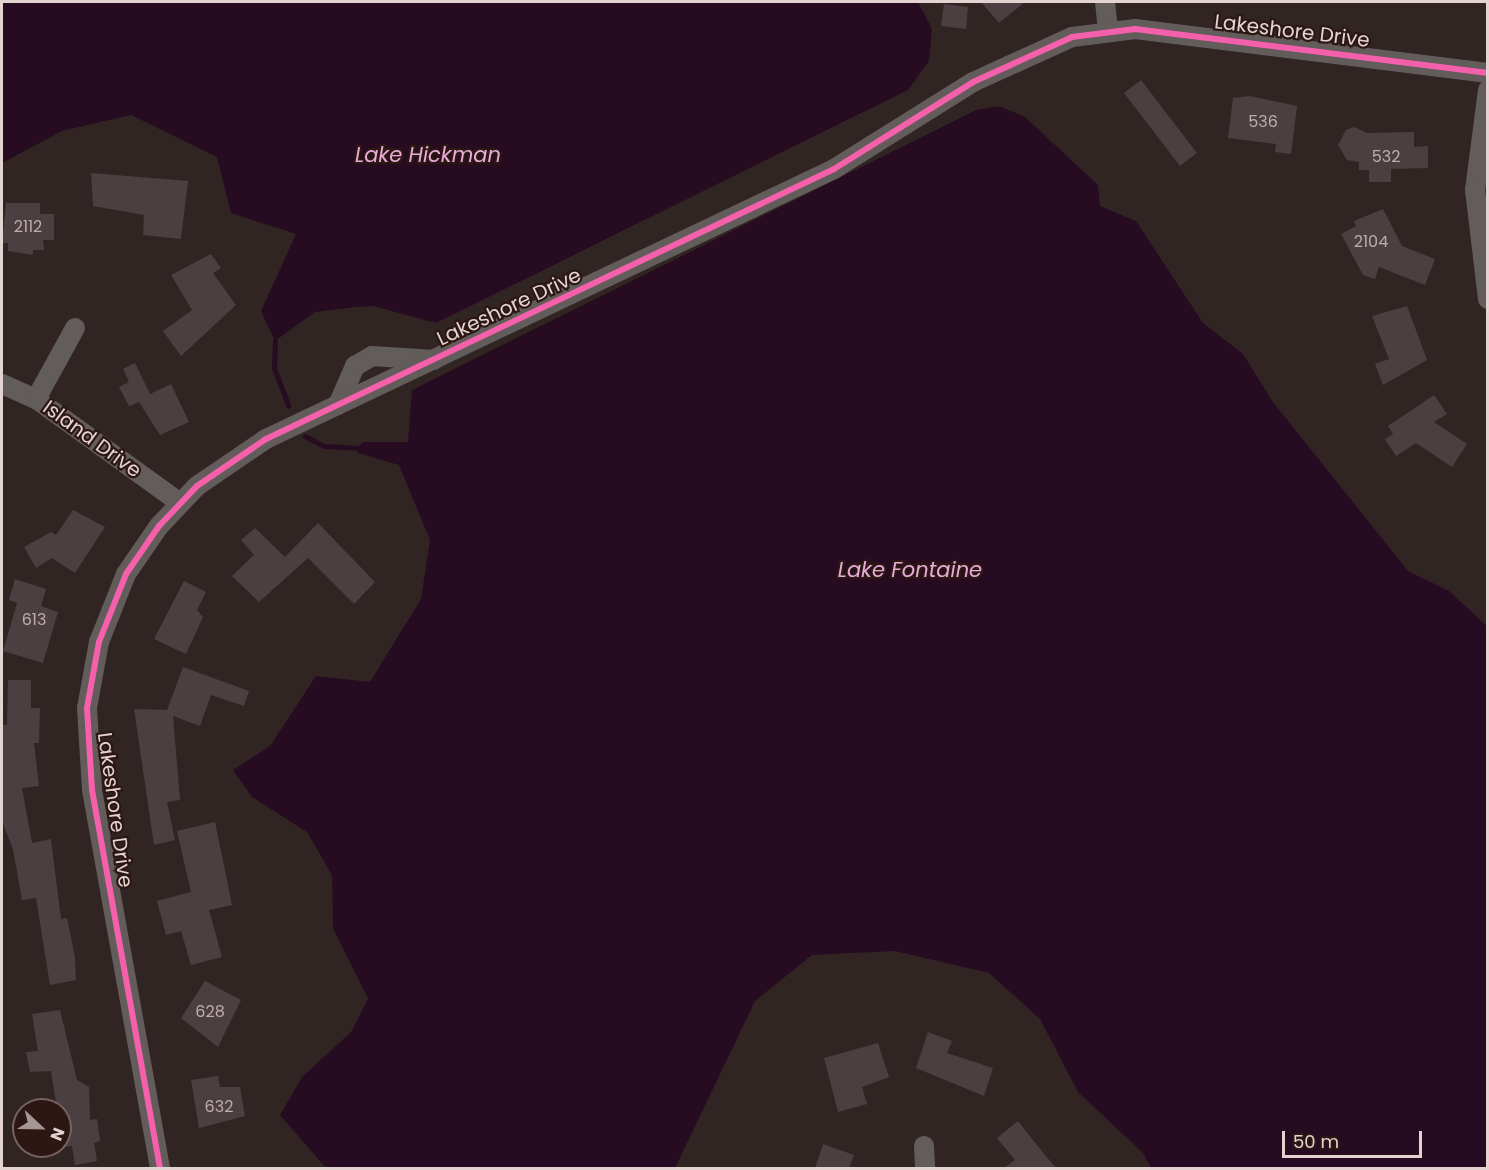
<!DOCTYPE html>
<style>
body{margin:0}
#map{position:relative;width:1489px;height:1170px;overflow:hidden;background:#312524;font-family:Poppins,sans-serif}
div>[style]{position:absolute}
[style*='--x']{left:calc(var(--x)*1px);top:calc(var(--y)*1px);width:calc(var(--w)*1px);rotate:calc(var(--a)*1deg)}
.water>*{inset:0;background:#270b20}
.stream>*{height:5px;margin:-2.5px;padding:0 2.5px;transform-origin:2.5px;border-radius:2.5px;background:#270b20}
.building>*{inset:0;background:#4c3f41}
.street>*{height:20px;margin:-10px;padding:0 10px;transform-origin:10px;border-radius:10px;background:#625c5b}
.cycleway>*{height:6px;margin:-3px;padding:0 3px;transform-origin:3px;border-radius:3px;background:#f560ab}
span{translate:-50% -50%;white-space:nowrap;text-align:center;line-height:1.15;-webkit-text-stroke:4.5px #2d1715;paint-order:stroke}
.number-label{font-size:16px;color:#bdaead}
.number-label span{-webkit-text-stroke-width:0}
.street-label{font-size:20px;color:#e3d3d1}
.water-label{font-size:21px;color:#e8abd8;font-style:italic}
.frame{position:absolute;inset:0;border:3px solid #e3d3d1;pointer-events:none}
.north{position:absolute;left:12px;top:1098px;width:60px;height:60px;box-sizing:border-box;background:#2d1715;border:2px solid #766260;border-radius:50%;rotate:112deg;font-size:16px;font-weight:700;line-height:24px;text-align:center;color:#e3d3d1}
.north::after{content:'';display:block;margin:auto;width:21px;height:27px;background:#a59694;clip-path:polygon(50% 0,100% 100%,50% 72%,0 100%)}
.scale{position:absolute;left:1282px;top:1131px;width:140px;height:27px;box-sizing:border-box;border:3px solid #e3d3d1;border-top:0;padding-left:8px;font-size:18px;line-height:21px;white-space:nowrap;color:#e3d3d1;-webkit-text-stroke:4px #2d1715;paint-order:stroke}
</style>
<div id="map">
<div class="water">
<div style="clip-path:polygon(2px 2px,918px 2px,932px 29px,929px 61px,908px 90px,436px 323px,373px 306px,356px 307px,315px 312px,275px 341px,261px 311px,296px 234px,231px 213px,217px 157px,131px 115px,62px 131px,2px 163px)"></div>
<div style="clip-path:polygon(998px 106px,1024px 116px,1098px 185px,1100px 206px,1136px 221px,1203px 323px,1243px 354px,1273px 402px,1408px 571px,1449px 591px,1487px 626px,1487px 1168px,1151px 1168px,1143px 1153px,1078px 1092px,1040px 1019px,989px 973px,895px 951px,812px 955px,755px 1001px,675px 1168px,326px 1168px,280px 1115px,302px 1077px,351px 1032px,368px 999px,333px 928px,332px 875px,307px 832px,252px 797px,233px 770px,270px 746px,316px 676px,370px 682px,421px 599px,430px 540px,399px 465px,358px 453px,358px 448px,363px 442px,408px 442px,412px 390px,976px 110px)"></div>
</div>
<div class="stream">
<div style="--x:275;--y:341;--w:27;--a:92"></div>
<div style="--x:274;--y:368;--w:40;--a:69"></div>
<div style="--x:305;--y:436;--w:21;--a:28"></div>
<div style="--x:324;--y:446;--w:34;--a:3"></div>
</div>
<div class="building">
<div style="clip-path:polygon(981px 2px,1025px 2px,999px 23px)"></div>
<div style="clip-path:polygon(944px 4px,968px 7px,966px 29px,941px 26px)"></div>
<div style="clip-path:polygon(1141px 80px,1197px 153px,1180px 166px,1124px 93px)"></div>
<div style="clip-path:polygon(1250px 96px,1297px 106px,1291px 154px,1275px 152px,1276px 144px,1228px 138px,1233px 98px)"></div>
<div style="clip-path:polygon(1354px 127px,1367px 133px,1414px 132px,1414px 147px,1428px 146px,1428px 168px,1391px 169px,1391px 182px,1369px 182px,1369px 170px,1359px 170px,1359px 162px,1347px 160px,1338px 145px,1346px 130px)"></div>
<div style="clip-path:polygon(91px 173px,188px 181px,181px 239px,143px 235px,144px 215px,93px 206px)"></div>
<div style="clip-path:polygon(6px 203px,40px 203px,40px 214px,54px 214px,54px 240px,43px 240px,44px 250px,33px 250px,33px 255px,8px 251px,8px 243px,2px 243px)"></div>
<div style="clip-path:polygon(1383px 209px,1402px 246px,1435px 259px,1425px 285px,1379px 267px,1375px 279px,1363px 275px,1341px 234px,1356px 226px,1354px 221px)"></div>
<div style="clip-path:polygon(211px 254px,221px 268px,213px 273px,236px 305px,181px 356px,163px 331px,192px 310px,171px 275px)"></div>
<div style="clip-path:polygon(1407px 306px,1427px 360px,1383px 385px,1375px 364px,1389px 359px,1372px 316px)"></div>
<div style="clip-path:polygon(135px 363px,150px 394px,171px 384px,189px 422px,160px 435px,139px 402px,129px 406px,119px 387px,129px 382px,123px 369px)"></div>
<div style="clip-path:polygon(1434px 395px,1447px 414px,1434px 422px,1467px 444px,1452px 467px,1416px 443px,1396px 456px,1385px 439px,1393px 434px,1388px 426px)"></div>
<div style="clip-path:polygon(73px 510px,105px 527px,75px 573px,52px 558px,36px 568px,24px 547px,51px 532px,56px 535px)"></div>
<div style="clip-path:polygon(318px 523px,375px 582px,354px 604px,308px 558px,259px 602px,232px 576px,254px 555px,241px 540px,255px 528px,285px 557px)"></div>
<div style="clip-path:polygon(15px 579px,46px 589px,41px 606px,58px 612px,43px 663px,3px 651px,17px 603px,9px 600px)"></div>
<div style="clip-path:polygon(184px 581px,206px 592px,197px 610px,203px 617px,186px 654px,154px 639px)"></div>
<div style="clip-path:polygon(183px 667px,249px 691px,244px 706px,211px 695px,200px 726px,173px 716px,180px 800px,167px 802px,175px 840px,154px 845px,134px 709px,167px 710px)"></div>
<div style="clip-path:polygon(8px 680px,31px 680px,31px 708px,40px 708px,39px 743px,34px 743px,39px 786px,22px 788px,32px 843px,51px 839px,61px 919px,67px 918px,75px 958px,76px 980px,50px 985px,36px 898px,22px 900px,13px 849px,2px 821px,2px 725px,7px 725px)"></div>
<div style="clip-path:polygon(215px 822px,232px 905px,209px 910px,222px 957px,191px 965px,181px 931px,166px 935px,157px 901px,191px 892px,177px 831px)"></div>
<div style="clip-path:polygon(205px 981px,241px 1000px,218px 1047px,181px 1018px)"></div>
<div style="clip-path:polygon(60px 1010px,77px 1080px,89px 1087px,90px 1120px,97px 1119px,100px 1141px,94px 1143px,97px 1161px,75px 1165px,72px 1146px,63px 1147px,51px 1071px,30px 1072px,26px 1052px,38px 1051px,32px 1014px)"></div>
<div style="clip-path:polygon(928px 1032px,952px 1041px,947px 1053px,993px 1068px,984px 1096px,916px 1068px)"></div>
<div style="clip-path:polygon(878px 1043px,889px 1077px,862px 1087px,867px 1104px,838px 1112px,824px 1058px)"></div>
<div style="clip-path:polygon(218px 1076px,220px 1087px,240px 1087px,245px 1116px,199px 1128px,191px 1080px)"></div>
<div style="clip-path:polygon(1018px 1121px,1036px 1144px,1056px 1168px,1004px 1168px,1015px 1160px,997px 1138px)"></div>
<div style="clip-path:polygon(823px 1144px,854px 1155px,849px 1168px,815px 1168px)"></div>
</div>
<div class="street">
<div style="--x:1105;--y:2;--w:27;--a:84"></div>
<div style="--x:1488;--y:90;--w:101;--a:97.4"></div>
<div style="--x:1475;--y:190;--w:110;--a:83.2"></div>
<div style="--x:2;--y:384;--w:37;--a:24"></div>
<div style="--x:36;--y:399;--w:176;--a:35.8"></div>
<div style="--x:36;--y:399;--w:81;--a:-61.2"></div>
<div style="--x:338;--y:405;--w:43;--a:-66.4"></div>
<div style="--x:355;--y:366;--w:20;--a:-30"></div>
<div style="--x:372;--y:356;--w:62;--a:3.7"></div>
<div style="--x:924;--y:1146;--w:22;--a:87"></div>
<div style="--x:160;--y:1168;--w:384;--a:-100.2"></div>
<div style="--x:92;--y:790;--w:82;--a:-93.5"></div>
<div style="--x:87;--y:708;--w:67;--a:-79.7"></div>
<div style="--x:99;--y:642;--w:73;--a:-68.3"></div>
<div style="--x:126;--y:574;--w:58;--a:-55.5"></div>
<div style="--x:159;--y:526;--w:55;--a:-46.5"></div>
<div style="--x:197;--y:486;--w:83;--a:-34.3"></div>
<div style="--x:266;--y:439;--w:629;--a:-25.42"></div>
<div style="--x:834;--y:169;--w:164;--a:-32"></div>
<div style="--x:973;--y:82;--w:109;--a:-24.4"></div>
<div style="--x:1072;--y:37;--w:64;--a:-7.2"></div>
<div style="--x:1135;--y:29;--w:356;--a:7.1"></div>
</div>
<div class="cycleway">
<div style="--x:160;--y:1168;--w:384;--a:-100.2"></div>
<div style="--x:92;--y:790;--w:82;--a:-93.5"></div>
<div style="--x:87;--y:708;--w:67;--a:-79.7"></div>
<div style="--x:99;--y:642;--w:73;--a:-68.3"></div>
<div style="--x:126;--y:574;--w:58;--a:-55.5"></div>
<div style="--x:159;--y:526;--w:55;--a:-46.5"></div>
<div style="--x:197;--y:486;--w:83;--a:-34.3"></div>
<div style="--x:266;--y:439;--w:629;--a:-25.42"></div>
<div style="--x:834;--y:169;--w:164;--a:-32"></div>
<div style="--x:973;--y:82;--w:109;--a:-24.4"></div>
<div style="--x:1072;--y:37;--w:64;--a:-7.2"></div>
<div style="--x:1135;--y:29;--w:356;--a:7.1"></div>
</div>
<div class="number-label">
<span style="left:1263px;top:122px">536</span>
<span style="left:1386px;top:157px">532</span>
<span style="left:28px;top:227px">2112</span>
<span style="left:1371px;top:242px">2104</span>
<span style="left:34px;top:620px">613</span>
<span style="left:210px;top:1012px">628</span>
<span style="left:219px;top:1107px">632</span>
</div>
<div class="street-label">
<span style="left:1292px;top:31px;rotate:7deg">Lakeshore Drive</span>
<span style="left:509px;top:307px;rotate:-25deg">Lakeshore Drive</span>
<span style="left:92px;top:439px;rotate:36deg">Island Drive</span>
<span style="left:115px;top:810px;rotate:82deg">Lakeshore Drive</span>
</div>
<div class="water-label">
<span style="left:428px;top:155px">Lake Hickman</span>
<span style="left:910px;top:570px">Lake Fontaine</span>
</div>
<div class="frame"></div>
<div class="north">N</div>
<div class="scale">50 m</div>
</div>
